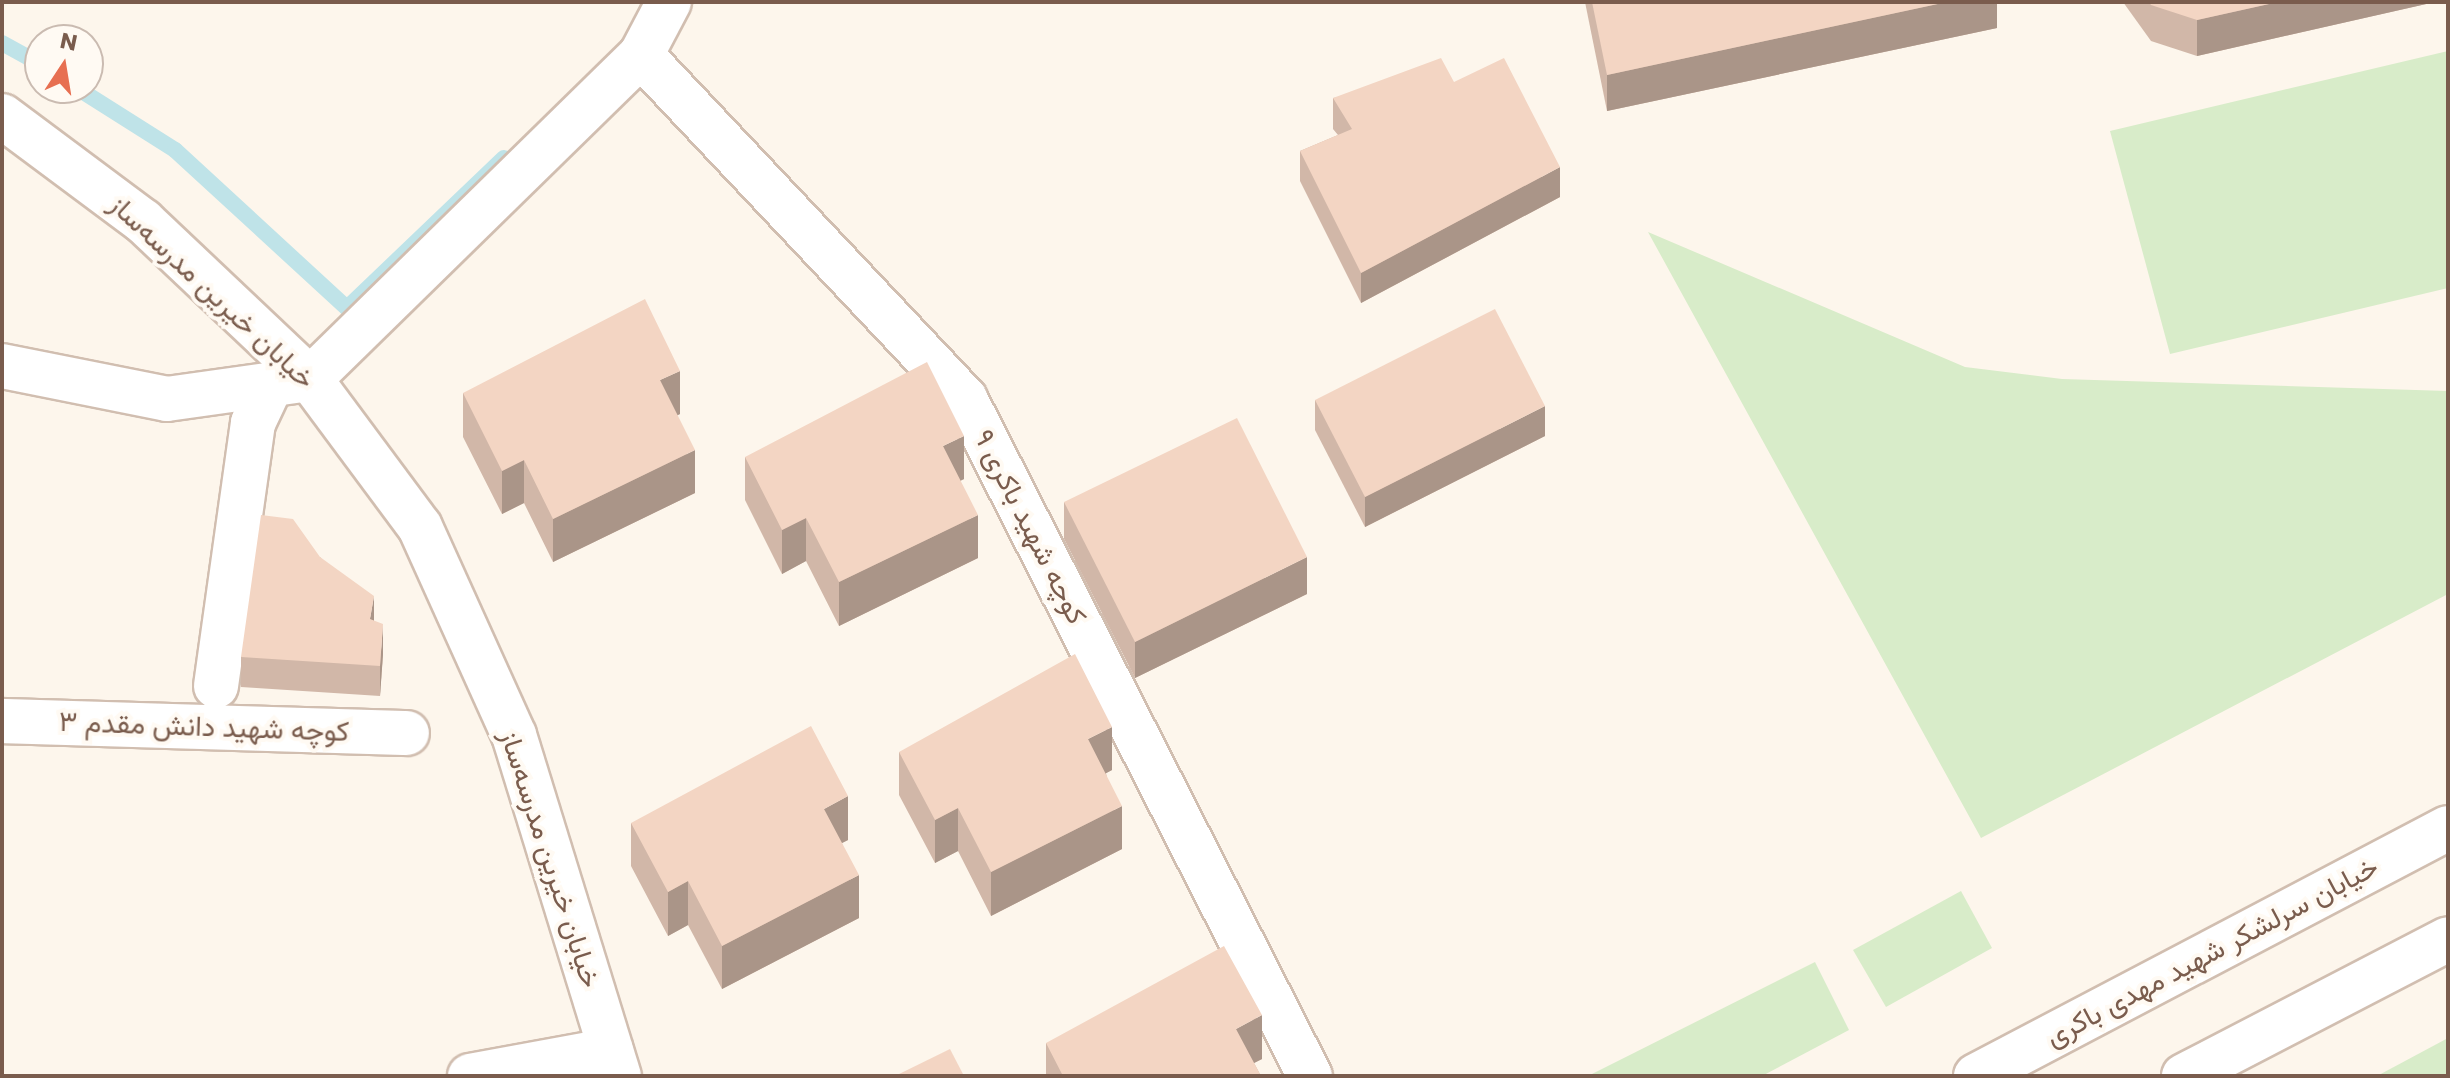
<!DOCTYPE html>
<meta charset="utf-8">
<style>
body{margin:0}
#map{position:relative;width:2450px;height:1078px;overflow:hidden;background:#fdf6ec;font-family:Poppins,Vazirmatn,sans-serif}
div>[style]{position:absolute}
[style*='--x']{left:calc(var(--x)*1px);top:calc(var(--y)*1px);width:calc(var(--w)*1px);rotate:calc(var(--a)*1deg)}
.green>*{inset:0;background:#d8ecc9}
.stream>*{height:16px;margin:-8px;padding:0 8px;transform-origin:8px;border-radius:8px;background:#bfe3e8}
.roads{filter:drop-shadow(2px 0 #d1beb0) drop-shadow(-2px 0 #d1beb0) drop-shadow(0 2px #d1beb0) drop-shadow(0 -2px #d1beb0)}
.minor>*{height:44px;margin:-22px;padding:0 22px;transform-origin:22px;border-radius:22px;background:#fff}
.secondary>*{height:44px;margin:-22px;padding:0 22px;transform-origin:22px;border-radius:22px;background:#fff}
.wall>*{inset:0;background:#d1b7a8}
.shaded-wall>*{inset:0;background:#aa9588}
.building>*{inset:0;background:#f3d5c3}
span{translate:-50% -50%;white-space:nowrap;text-align:center;line-height:1.15;-webkit-text-stroke:8px #fffaf3;paint-order:stroke}
.street-label{font-size:28px;color:#7a5c4d}
.frame{position:absolute;inset:0;border:4px solid #7a5c4d;pointer-events:none}
.north{position:absolute;left:24px;top:24px;width:80px;height:80px;box-sizing:border-box;background:#fffaf3;border:2px solid #cabbb1;border-radius:50%;rotate:12deg;font-size:22px;font-weight:700;line-height:32px;text-align:center;color:#7a5c4d}
.north::after{content:'';display:block;margin:auto;width:28px;height:36px;background:#e76f51;clip-path:polygon(50% 0,100% 100%,50% 72%,0 100%)}
</style>
<div id="map">
<div class="green">
<div style="clip-path:polygon(2448px 51px,2448px 288px,2170px 354px,2110px 131px)"></div>
<div style="clip-path:polygon(1648px 232px,1965px 367px,2062px 379px,2448px 391px,2448px 594px,1981px 838px)"></div>
<div style="clip-path:polygon(1961px 891px,1992px 948px,1886px 1007px,1853px 950px)"></div>
<div style="clip-path:polygon(1815px 962px,1849px 1030px,1762px 1076px,1588px 1076px)"></div>
<div style="clip-path:polygon(2448px 1038px,2448px 1076px,2377px 1076px)"></div>
</div>
<div class="stream">
<div style="--x:2;--y:43;--w:43;--a:28.9"></div>
<div style="--x:77;--y:88;--w:116;--a:32.3"></div>
<div style="--x:175;--y:150;--w:234;--a:42.6"></div>
<div style="--x:347;--y:308;--w:217;--a:-43.7"></div>
</div>
<div class="roads">
<div class="minor">
<div style="--x:641;--y:55;--w:473;--a:46.7"></div>
<div style="--x:965;--y:399;--w:760;--a:63"></div>
<div style="--x:2;--y:366;--w:168;--a:11.3"></div>
<div style="--x:167;--y:399;--w:144;--a:-8"></div>
<div style="--x:310;--y:379;--w:463;--a:-44.4"></div>
<div style="--x:641;--y:55;--w:60;--a:-62.2"></div>
<div style="--x:216;--y:686;--w:266;--a:-82"></div>
<div style="--x:253;--y:423;--w:42;--a:-64.7"></div>
<div style="--x:2;--y:721;--w:405;--a:1.7"></div>
<div style="--x:470;--y:1076;--w:143;--a:-10.4"></div>
</div>
<div class="secondary">
<div style="--x:2;--y:116;--w:176;--a:36.7"></div>
<div style="--x:143;--y:221;--w:230;--a:43.4"></div>
<div style="--x:310;--y:379;--w:184;--a:53.4"></div>
<div style="--x:420;--y:527;--w:228;--a:65.7"></div>
<div style="--x:514;--y:735;--w:357;--a:72.9"></div>
<div style="--x:1976;--y:1076;--w:533;--a:-27.72"></div>
<div style="--x:2184;--y:1076;--w:297;--a:-27.4"></div>
</div>
</div>
<div class="wall">
<div style="clip-path:polygon(1585px 2px,1997px 2px,1997px 28px,1607px 111px)"></div>
<div style="clip-path:polygon(2123px 2px,2435px 2px,2197px 56px,2151px 41px)"></div>
<div style="clip-path:polygon(1454px 82px,1560px 197px,1361px 303px,1300px 181px,1300px 151px,1338px 135px,1333px 129px,1333px 98px)"></div>
<div style="clip-path:polygon(463px 393px,680px 414px,677px 415px,695px 493px,553px 562px,524px 503px,502px 514px,463px 437px)"></div>
<div style="clip-path:polygon(1315px 400px,1545px 436px,1365px 527px,1315px 430px)"></div>
<div style="clip-path:polygon(745px 457px,964px 479px,960px 481px,978px 558px,839px 626px,806px 561px,782px 574px,745px 500px)"></div>
<div style="clip-path:polygon(1064px 502px,1307px 594px,1135px 678px,1064px 539px)"></div>
<div style="clip-path:polygon(320px 557px,374px 621px,383px 654px,380px 696px,241px 687px,241px 657px)"></div>
<div style="clip-path:polygon(899px 752px,1112px 770px,1106px 773px,1122px 849px,991px 916px,958px 851px,935px 863px,899px 795px)"></div>
<div style="clip-path:polygon(631px 823px,848px 840px,842px 843px,859px 918px,722px 989px,688px 925px,668px 936px,631px 866px)"></div>
<div style="clip-path:polygon(1046px 1043px,1262px 1059px,1254px 1063px,1261px 1076px,1046px 1076px)"></div>
</div>
<div class="shaded-wall">
<div style="clip-path:polygon(1947px 2px,1997px 2px,1997px 28px,1607px 111px,1607px 75px)"></div>
<div style="clip-path:polygon(2278px 2px,2435px 2px,2197px 56px,2197px 20px)"></div>
<div style="clip-path:polygon(1560px 167px,1560px 197px,1361px 303px,1361px 273px)"></div>
<div style="clip-path:polygon(680px 371px,680px 414px,660px 424px,660px 380px)"></div>
<div style="clip-path:polygon(1545px 406px,1545px 436px,1365px 527px,1365px 497px)"></div>
<div style="clip-path:polygon(964px 436px,964px 479px,943px 489px,943px 446px)"></div>
<div style="clip-path:polygon(695px 450px,695px 493px,553px 562px,553px 519px)"></div>
<div style="clip-path:polygon(524px 460px,524px 503px,502px 514px,502px 471px)"></div>
<div style="clip-path:polygon(978px 515px,978px 558px,839px 626px,839px 582px)"></div>
<div style="clip-path:polygon(806px 518px,806px 561px,782px 574px,782px 530px)"></div>
<div style="clip-path:polygon(1307px 557px,1307px 594px,1135px 678px,1135px 642px)"></div>
<div style="clip-path:polygon(374px 596px,374px 626px,370px 619px)"></div>
<div style="clip-path:polygon(383px 624px,383px 654px,380px 696px,380px 666px)"></div>
<div style="clip-path:polygon(1112px 727px,1112px 770px,1088px 783px,1088px 739px)"></div>
<div style="clip-path:polygon(848px 796px,848px 840px,824px 852px,824px 809px)"></div>
<div style="clip-path:polygon(1122px 806px,1122px 849px,991px 916px,991px 872px)"></div>
<div style="clip-path:polygon(958px 808px,958px 851px,935px 863px,935px 820px)"></div>
<div style="clip-path:polygon(859px 875px,859px 918px,722px 989px,722px 946px)"></div>
<div style="clip-path:polygon(688px 881px,688px 925px,668px 936px,668px 892px)"></div>
<div style="clip-path:polygon(1262px 1015px,1262px 1059px,1236px 1072px,1236px 1029px)"></div>
</div>
<div class="building">
<div style="clip-path:polygon(1592px 2px,1947px 2px,1607px 75px)"></div>
<div style="clip-path:polygon(2149px 2px,2278px 2px,2197px 20px,2151px 5px)"></div>
<div style="clip-path:polygon(1441px 58px,1454px 82px,1504px 58px,1560px 167px,1361px 273px,1300px 151px,1352px 129px,1333px 98px)"></div>
<div style="clip-path:polygon(645px 299px,680px 371px,660px 380px,695px 450px,553px 519px,524px 460px,502px 471px,463px 393px)"></div>
<div style="clip-path:polygon(1495px 309px,1545px 406px,1365px 497px,1315px 400px)"></div>
<div style="clip-path:polygon(927px 362px,964px 436px,943px 446px,978px 515px,839px 582px,806px 518px,782px 530px,745px 457px)"></div>
<div style="clip-path:polygon(1237px 418px,1307px 557px,1135px 642px,1064px 502px)"></div>
<div style="clip-path:polygon(261px 515px,293px 519px,320px 557px,374px 596px,370px 619px,383px 624px,380px 666px,241px 657px)"></div>
<div style="clip-path:polygon(1075px 654px,1112px 727px,1088px 739px,1122px 806px,991px 872px,958px 808px,935px 820px,899px 752px)"></div>
<div style="clip-path:polygon(811px 726px,848px 796px,824px 809px,859px 875px,722px 946px,688px 881px,668px 892px,631px 823px)"></div>
<div style="clip-path:polygon(1224px 946px,1262px 1015px,1236px 1029px,1261px 1076px,1063px 1076px,1046px 1043px)"></div>
<div style="clip-path:polygon(950px 1049px,964px 1076px,895px 1076px)"></div>
</div>
<div class="street-label">
<span style="left:212px;top:292px;rotate:43deg">خیابان خیرین مدرسه‌ساز</span>
<span style="left:1030px;top:527px;rotate:63deg">کوچه شهید باکری ۹</span>
<span style="left:204px;top:727px;rotate:2deg">کوچه شهید دانش مقدم ۳</span>
<span style="left:550px;top:859px;rotate:72deg">خیابان خیرین مدرسه‌ساز</span>
<span style="left:2212px;top:952px;rotate:-28deg">خیابان سرلشکر شهید مهدی باکری</span>
</div>
<div class="frame"></div>
<div class="north">N</div>
</div>
